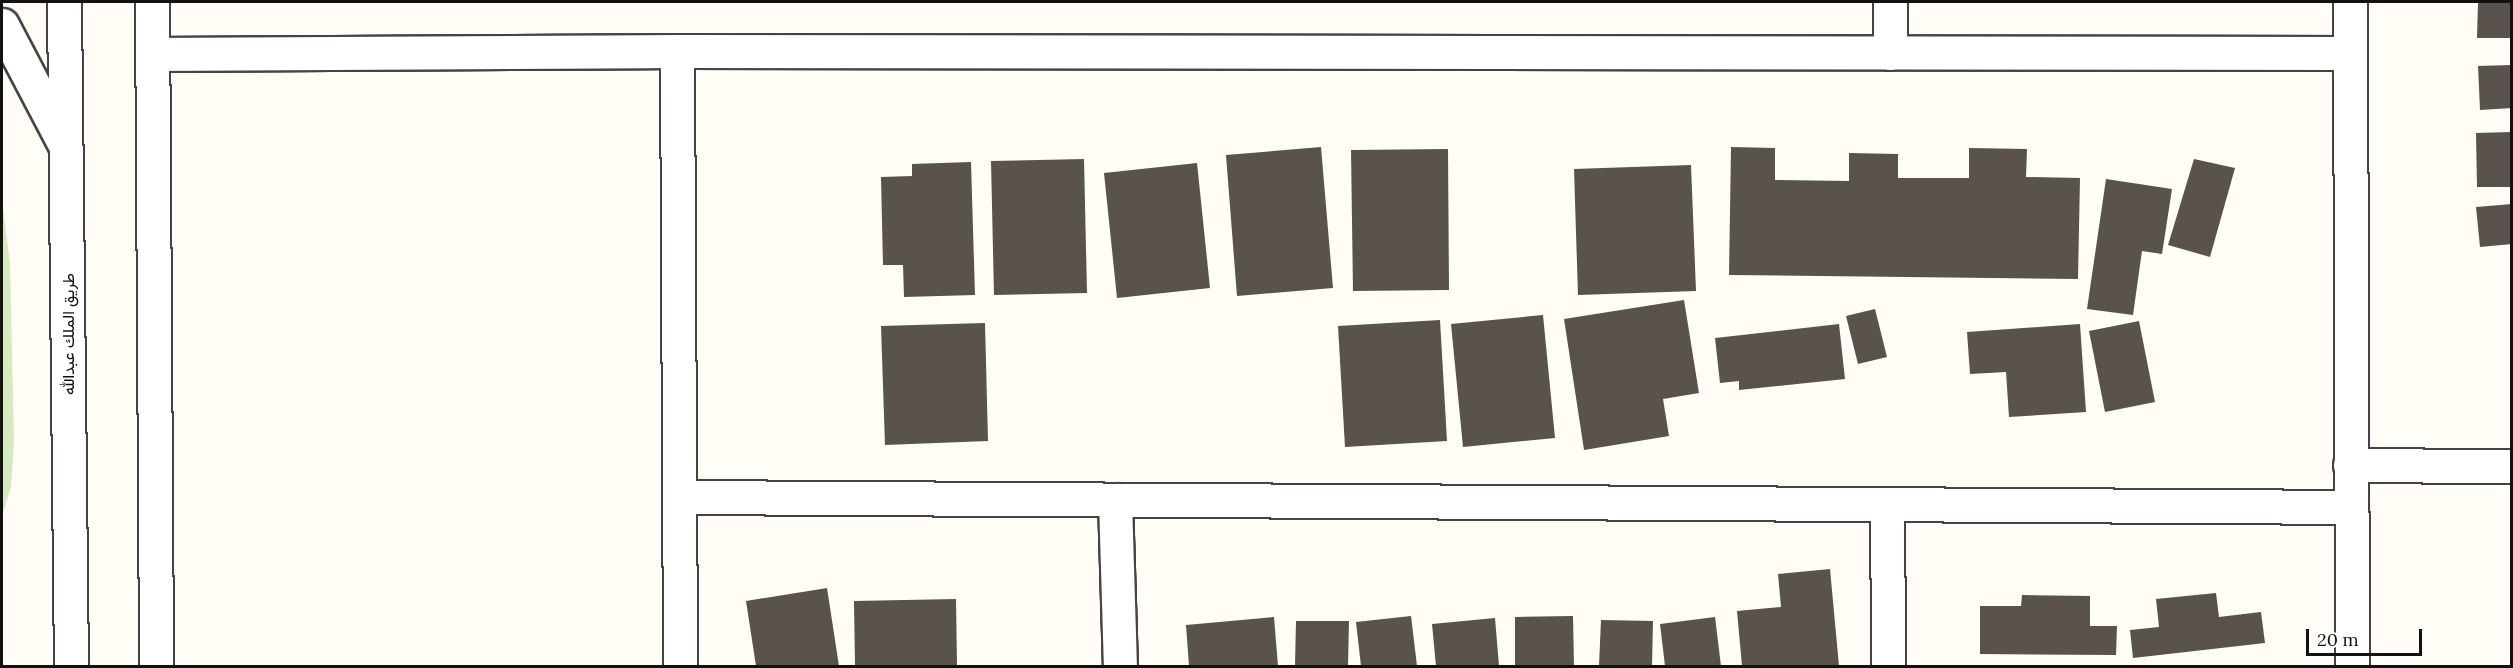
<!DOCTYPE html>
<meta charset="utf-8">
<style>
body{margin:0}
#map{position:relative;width:2513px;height:668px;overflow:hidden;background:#fffdf5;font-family:Lora,Vazirmatn,serif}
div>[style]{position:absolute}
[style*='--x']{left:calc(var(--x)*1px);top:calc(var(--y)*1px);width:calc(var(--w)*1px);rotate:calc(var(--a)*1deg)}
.green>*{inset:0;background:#d5ebbd}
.building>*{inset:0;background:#5a524d}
.roads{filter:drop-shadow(2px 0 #444) drop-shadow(-2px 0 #444) drop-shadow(0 2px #444) drop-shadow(0 -2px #444)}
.minor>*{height:33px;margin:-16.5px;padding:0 16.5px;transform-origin:16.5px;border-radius:16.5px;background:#fff}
span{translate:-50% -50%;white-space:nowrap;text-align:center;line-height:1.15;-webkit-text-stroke:6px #fff;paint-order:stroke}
.street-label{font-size:16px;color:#111}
.frame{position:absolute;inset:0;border:3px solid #111;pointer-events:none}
.scale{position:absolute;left:2306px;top:629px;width:116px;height:27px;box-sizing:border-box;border:3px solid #111;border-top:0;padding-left:8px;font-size:18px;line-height:21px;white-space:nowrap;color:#111;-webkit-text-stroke:4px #fff;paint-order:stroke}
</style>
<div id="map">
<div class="green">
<div style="clip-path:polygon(2px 199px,10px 264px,14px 442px,11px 487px,2px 516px)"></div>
</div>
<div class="building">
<div style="clip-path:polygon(2478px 2px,2512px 2px,2512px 38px,2477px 38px)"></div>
<div style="clip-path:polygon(2512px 65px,2512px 108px,2480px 110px,2478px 66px)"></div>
<div style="clip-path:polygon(2512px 132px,2512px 187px,2477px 187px,2476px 133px)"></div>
<div style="clip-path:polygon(1321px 147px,1333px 288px,1237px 296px,1226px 155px)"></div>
<div style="clip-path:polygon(1731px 147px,1775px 148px,1775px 180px,1849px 181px,1849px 153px,1898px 154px,1898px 178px,1969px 178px,1969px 148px,2027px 149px,2026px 177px,2080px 178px,2078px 279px,1729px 275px)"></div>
<div style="clip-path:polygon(1448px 149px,1449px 290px,1353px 291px,1351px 150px)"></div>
<div style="clip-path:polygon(1084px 159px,1087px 293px,994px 295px,991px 161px)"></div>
<div style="clip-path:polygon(2194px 159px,2235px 168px,2210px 257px,2168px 245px)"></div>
<div style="clip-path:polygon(971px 162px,975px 295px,904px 297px,903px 265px,883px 265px,881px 177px,912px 176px,912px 164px)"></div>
<div style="clip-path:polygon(1197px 163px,1210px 288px,1117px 298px,1104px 173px)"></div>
<div style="clip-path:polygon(1691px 165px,1696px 291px,1578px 295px,1574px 169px)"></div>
<div style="clip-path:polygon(2106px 179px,2172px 189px,2162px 254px,2142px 251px,2133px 315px,2087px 309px)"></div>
<div style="clip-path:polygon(2512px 204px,2512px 244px,2480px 247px,2476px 207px)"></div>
<div style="clip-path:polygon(1684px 300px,1699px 393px,1663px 399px,1669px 436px,1584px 450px,1564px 319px)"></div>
<div style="clip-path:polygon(1875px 309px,1887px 357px,1858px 364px,1846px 316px)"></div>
<div style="clip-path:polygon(1543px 315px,1555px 438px,1463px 447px,1451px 324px)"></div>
<div style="clip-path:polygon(1440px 320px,1447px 441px,1345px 447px,1338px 326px)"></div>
<div style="clip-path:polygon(2139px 321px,2155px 402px,2105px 412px,2089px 331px)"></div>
<div style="clip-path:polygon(985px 323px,988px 441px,885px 445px,881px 326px)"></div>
<div style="clip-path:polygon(1839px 324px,1845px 379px,1739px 390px,1739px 381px,1720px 383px,1715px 338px)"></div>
<div style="clip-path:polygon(2080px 324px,2086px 412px,2009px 417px,2006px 372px,1970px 374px,1967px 332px)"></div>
<div style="clip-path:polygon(1830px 569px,1839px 666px,1742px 666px,1737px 611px,1781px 607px,1778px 574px)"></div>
<div style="clip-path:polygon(827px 588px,839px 666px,756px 666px,746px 601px)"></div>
<div style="clip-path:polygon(2216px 593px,2219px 617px,2261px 612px,2265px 643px,2133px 658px,2130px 630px,2159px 627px,2156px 599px)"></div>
<div style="clip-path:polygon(2022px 595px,2090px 596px,2090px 626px,2117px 626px,2116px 655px,1980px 654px,1980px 606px,2021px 606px)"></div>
<div style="clip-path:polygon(956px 599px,957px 666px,855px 666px,854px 601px)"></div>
<div style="clip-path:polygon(1411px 616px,1417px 666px,1361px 666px,1356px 622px)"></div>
<div style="clip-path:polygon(1573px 616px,1574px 666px,1515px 666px,1515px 617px)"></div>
<div style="clip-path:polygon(1274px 617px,1278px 666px,1189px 666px,1186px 625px)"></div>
<div style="clip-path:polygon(1715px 617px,1721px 666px,1665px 666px,1660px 624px)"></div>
<div style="clip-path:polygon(1495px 618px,1499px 666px,1436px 666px,1432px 624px)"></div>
<div style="clip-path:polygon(1601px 620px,1653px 621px,1652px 666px,1599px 666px)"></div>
<div style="clip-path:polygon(1296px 621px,1349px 621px,1348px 666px,1295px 666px)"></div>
</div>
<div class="roads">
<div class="minor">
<div style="--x:64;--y:2;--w:664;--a:89.4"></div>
<div style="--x:152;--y:2;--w:664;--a:89.65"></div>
<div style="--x:2350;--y:2;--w:664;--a:89.83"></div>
<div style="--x:2;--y:25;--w:133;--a:62.3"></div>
<div style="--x:677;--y:51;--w:615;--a:89.72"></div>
<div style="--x:1890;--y:53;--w:51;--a:-90"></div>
<div style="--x:152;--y:54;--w:525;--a:-0.33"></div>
<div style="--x:677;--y:51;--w:1673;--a:0.07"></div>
<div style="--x:2350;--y:465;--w:162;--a:0.4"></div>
<div style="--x:679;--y:497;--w:1671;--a:0.34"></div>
<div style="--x:1115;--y:500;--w:166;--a:88.3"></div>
<div style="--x:1887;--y:504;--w:162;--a:89.6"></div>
</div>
</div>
<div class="street-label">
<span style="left:68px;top:334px;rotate:-90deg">طريق الملك عبدالله</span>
</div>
<div class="frame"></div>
<div class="scale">20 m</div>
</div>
